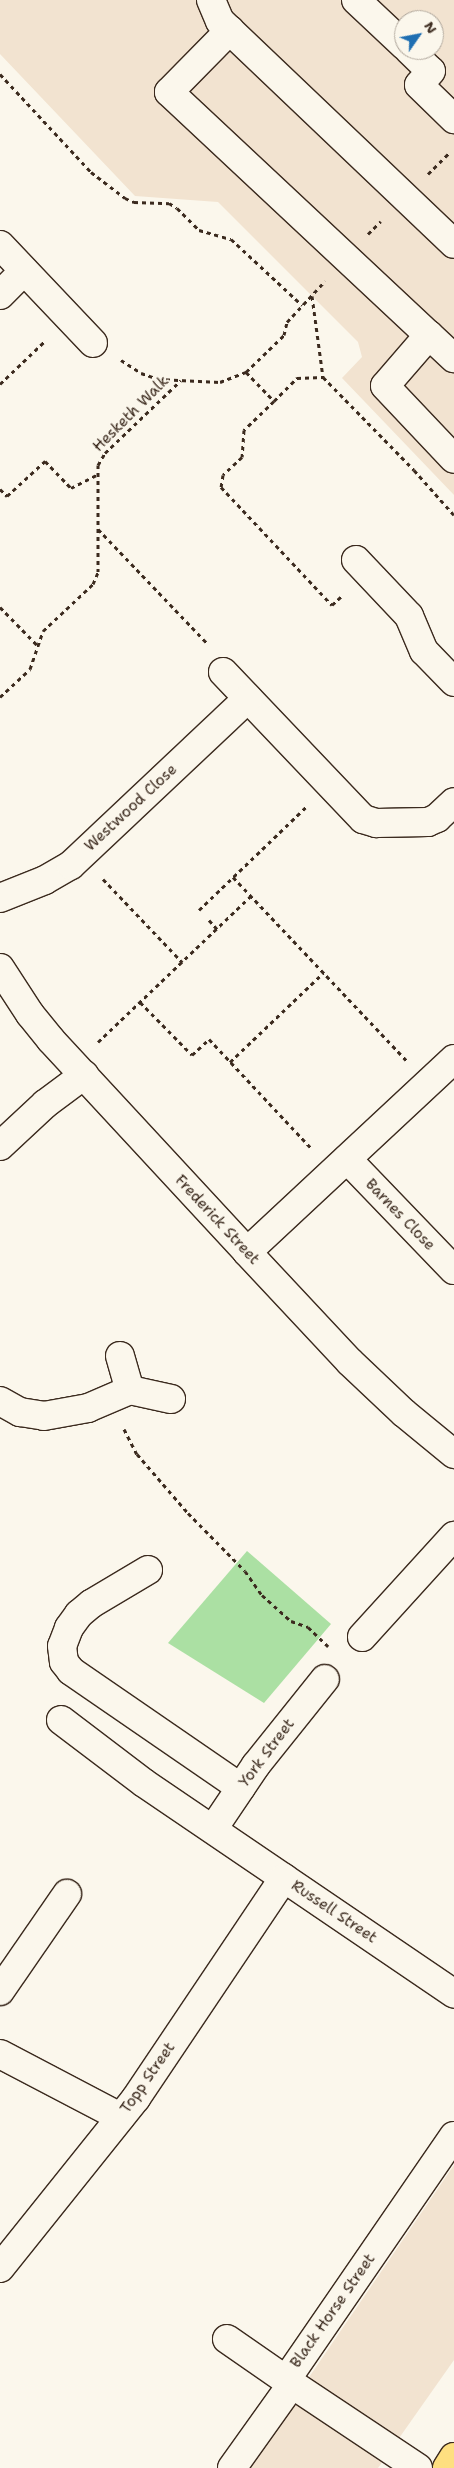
<!DOCTYPE html>
<style>
body{margin:0}
#map{position:relative;width:454px;height:2468px;overflow:hidden;background:#fbf7ec;font-family:"Shantell Sans",sans-serif}
div>[style]{position:absolute}
[style*='--x']{left:calc(var(--x)*1px);top:calc(var(--y)*1px);width:calc(var(--w)*1px);rotate:calc(var(--a)*1deg)}
.built>*{inset:0;background:#f2e3d0}
.green>*{inset:0;background:#abe0a3}
.path>*{height:3px;margin-top:-1.5px;transform-origin:0;background:repeating-linear-gradient(90deg,#3b2a1e 0 4px,transparent 0 8px)}
.roads{filter:drop-shadow(1px 0 #3b2a1e) drop-shadow(-1px 0 #3b2a1e) drop-shadow(0 1px #3b2a1e) drop-shadow(0 -1px #3b2a1e)}
.minor>*{height:28px;margin:-14px;padding:0 14px;transform-origin:14px;border-radius:14px;background:#fbf7ec}
.major>*{height:28px;margin:-14px;padding:0 14px;transform-origin:14px;border-radius:14px;background:#fedf80}
span{translate:-50% -50%;white-space:nowrap;text-align:center;line-height:1.15;-webkit-text-stroke:4px #fbf7ec;paint-order:stroke}
.street-label{font-size:15px;color:#3b2a1e}
.north{position:absolute;left:394px;top:10px;width:50px;height:50px;box-sizing:border-box;background:#fbf7ec;border:1px solid #aea59a;border-radius:50%;rotate:57deg;font-size:14px;font-weight:700;line-height:20px;text-align:center;color:#3b2a1e}
.north::after{content:'';display:block;margin:auto;width:18px;height:22px;background:#1f6fb2;clip-path:polygon(50% 0,100% 100%,50% 72%,0 100%)}
</style>
<div id="map">
<div class="built">
<div style="clip-path:polygon(evenodd,0 0,454px 0,454px 495px,342px 378px,362px 357px,358px 342px,218px 202px,135px 196px,0 54px,0 0,404px 20px,434px 20px,434px 50px,404px 50px,404px 20px)"></div>
<div style="clip-path:polygon(454px 2165px,454px 2360px,378px 2468px,247px 2468px)"></div>
</div>
<div class="green">
<div style="clip-path:polygon(247px 1551px,331px 1624px,264px 1703px,168px 1643px)"></div>
</div>
<div class="path">
<div style="--x:0;--y:74;--w:134;--a:47.1"></div>
<div style="--x:91;--y:172;--w:43;--a:37.4"></div>
<div style="--x:125;--y:198;--w:10;--a:24"></div>
<div style="--x:134;--y:202;--w:35;--a:2"></div>
<div style="--x:169;--y:203;--w:9;--a:32"></div>
<div style="--x:177;--y:208;--w:31;--a:45"></div>
<div style="--x:199;--y:230;--w:33;--a:16"></div>
<div style="--x:231;--y:239;--w:97;--a:42.9"></div>
<div style="--x:428;--y:174;--w:31;--a:-45"></div>
<div style="--x:368;--y:234;--w:18;--a:-45"></div>
<div style="--x:312;--y:296;--w:82;--a:82.3"></div>
<div style="--x:323;--y:377;--w:130;--a:45.6"></div>
<div style="--x:414;--y:470;--w:60;--a:48.4"></div>
<div style="--x:121;--y:360;--w:24;--a:33"></div>
<div style="--x:141;--y:373;--w:18;--a:19"></div>
<div style="--x:158;--y:379;--w:62;--a:2.8"></div>
<div style="--x:220;--y:382;--w:28;--a:-21"></div>
<div style="--x:246;--y:372;--w:53;--a:-44.2"></div>
<div style="--x:284;--y:335;--w:13;--a:-77"></div>
<div style="--x:287;--y:322;--w:56;--a:-47.2"></div>
<div style="--x:246;--y:372;--w:40;--a:46"></div>
<div style="--x:274;--y:401;--w:42;--a:136"></div>
<div style="--x:244;--y:430;--w:27;--a:94"></div>
<div style="--x:242;--y:457;--w:26;--a:137"></div>
<div style="--x:223;--y:475;--w:12;--a:99"></div>
<div style="--x:221;--y:487;--w:162;--a:46.8"></div>
<div style="--x:332;--y:605;--w:16;--a:-43"></div>
<div style="--x:0;--y:384;--w:62;--a:-43.7"></div>
<div style="--x:274;--y:401;--w:33;--a:-45"></div>
<div style="--x:297;--y:378;--w:26;--a:-2"></div>
<div style="--x:0;--y:489;--w:10;--a:45"></div>
<div style="--x:7;--y:496;--w:52;--a:-42.6"></div>
<div style="--x:45;--y:461;--w:37;--a:46"></div>
<div style="--x:71;--y:488;--w:30;--a:-27"></div>
<div style="--x:98;--y:529;--w:159;--a:46.3"></div>
<div style="--x:0;--y:607;--w:54;--a:45.7"></div>
<div style="--x:0;--y:697;--w:41;--a:-43"></div>
<div style="--x:30;--y:669;--w:40;--a:-71.1"></div>
<div style="--x:43;--y:631;--w:69;--a:-43.2"></div>
<div style="--x:93;--y:584;--w:13;--a:-67"></div>
<div style="--x:98;--y:572;--w:107;--a:-90"></div>
<div style="--x:98;--y:465;--w:14;--a:-60"></div>
<div style="--x:105;--y:453;--w:105;--a:-43.8"></div>
<div style="--x:233;--y:877;--w:252;--a:46.6"></div>
<div style="--x:103;--y:879;--w:115;--a:46.4"></div>
<div style="--x:199;--y:910;--w:149;--a:-43.9"></div>
<div style="--x:209;--y:920;--w:12;--a:48"></div>
<div style="--x:140;--y:1002;--w:74;--a:45.5"></div>
<div style="--x:192;--y:1055;--w:23;--a:-43"></div>
<div style="--x:209;--y:1039;--w:149;--a:46.9"></div>
<div style="--x:98;--y:1042;--w:211;--a:-43.7"></div>
<div style="--x:230;--y:1062;--w:129;--a:-43.7"></div>
<div style="--x:124;--y:1429;--w:28;--a:63"></div>
<div style="--x:137;--y:1454;--w:78;--a:49.2"></div>
<div style="--x:188;--y:1513;--w:81;--a:45.5"></div>
<div style="--x:245;--y:1571;--w:29;--a:55"></div>
<div style="--x:262;--y:1595;--w:39;--a:42"></div>
<div style="--x:291;--y:1621;--w:18;--a:19"></div>
<div style="--x:308;--y:1627;--w:28;--a:44"></div>
</div>
<div class="roads">
<div class="minor">
<div style="--x:211;--y:0;--w:23;--a:67"></div>
<div style="--x:220;--y:21;--w:323;--a:43.6"></div>
<div style="--x:356;--y:0;--w:66;--a:43.2"></div>
<div style="--x:230;--y:30;--w:87;--a:134.5"></div>
<div style="--x:169;--y:92;--w:356;--a:43.1"></div>
<div style="--x:429;--y:335;--w:67;--a:130.8"></div>
<div style="--x:385;--y:386;--w:100;--a:46.6"></div>
<div style="--x:409;--y:50;--w:30;--a:44"></div>
<div style="--x:431;--y:71;--w:18;--a:131"></div>
<div style="--x:419;--y:85;--w:49;--a:44.2"></div>
<div style="--x:0;--y:245;--w:135;--a:46.5"></div>
<div style="--x:0;--y:295;--w:34;--a:-45"></div>
<div style="--x:429;--y:335;--w:34;--a:43"></div>
<div style="--x:356;--y:560;--w:77;--a:46.6"></div>
<div style="--x:409;--y:616;--w:38;--a:67"></div>
<div style="--x:424;--y:651;--w:43;--a:45.9"></div>
<div style="--x:223;--y:672;--w:203;--a:46.4"></div>
<div style="--x:363;--y:819;--w:14;--a:17"></div>
<div style="--x:376;--y:823;--w:52;--a:-1.1"></div>
<div style="--x:428;--y:822;--w:10;--a:-24"></div>
<div style="--x:437;--y:818;--w:23;--a:-43"></div>
<div style="--x:0;--y:898;--w:48;--a:-21.8"></div>
<div style="--x:45;--y:880;--w:30;--a:-30"></div>
<div style="--x:71;--y:865;--w:243;--a:-43.3"></div>
<div style="--x:0;--y:968;--w:55;--a:56.9"></div>
<div style="--x:30;--y:1014;--w:33;--a:51"></div>
<div style="--x:51;--y:1040;--w:289;--a:47.2"></div>
<div style="--x:247;--y:1252;--w:151;--a:46.9"></div>
<div style="--x:350;--y:1362;--w:74;--a:43.4"></div>
<div style="--x:404;--y:1413;--w:65;--a:39.4"></div>
<div style="--x:0;--y:1146;--w:62;--a:-43"></div>
<div style="--x:45;--y:1104;--w:49;--a:-36.6"></div>
<div style="--x:347;--y:1159;--w:154;--a:46.1"></div>
<div style="--x:247;--y:1252;--w:283;--a:-43"></div>
<div style="--x:120;--y:1356;--w:35;--a:74"></div>
<div style="--x:130;--y:1390;--w:42;--a:12.4"></div>
<div style="--x:0;--y:1401;--w:23;--a:29"></div>
<div style="--x:20;--y:1412;--w:24;--a:9"></div>
<div style="--x:44;--y:1416;--w:45;--a:-10.3"></div>
<div style="--x:88;--y:1408;--w:46;--a:-23.2"></div>
<div style="--x:148;--y:1570;--w:66;--a:149.2"></div>
<div style="--x:91;--y:1604;--w:16;--a:140"></div>
<div style="--x:79;--y:1614;--w:17;--a:126"></div>
<div style="--x:69;--y:1628;--w:19;--a:111"></div>
<div style="--x:62;--y:1646;--w:16;--a:83"></div>
<div style="--x:64;--y:1662;--w:11;--a:52"></div>
<div style="--x:71;--y:1671;--w:206;--a:34.5"></div>
<div style="--x:362;--y:1637;--w:137;--a:-47.7"></div>
<div style="--x:61;--y:1720;--w:104;--a:37.2"></div>
<div style="--x:144;--y:1783;--w:375;--a:34.2"></div>
<div style="--x:213;--y:1829;--w:77;--a:-56.1"></div>
<div style="--x:256;--y:1765;--w:110;--a:-51.3"></div>
<div style="--x:0;--y:1991;--w:118;--a:-55.4"></div>
<div style="--x:0;--y:2054;--w:136;--a:27.7"></div>
<div style="--x:0;--y:2268;--w:218;--a:-51.3"></div>
<div style="--x:136;--y:2098;--w:265;--a:-56.1"></div>
<div style="--x:227;--y:2339;--w:72;--a:34.8"></div>
<div style="--x:232;--y:2468;--w:103;--a:-54.5"></div>
<div style="--x:418;--y:2468;--w:159;--a:-146.3"></div>
<div style="--x:286;--y:2380;--w:296;--a:-55.5"></div>
</div>
<div class="major">
<div style="--x:447;--y:2468;--w:13;--a:-58"></div>
</div>
</div>
<div class="street-label">
<span style="left:131px;top:414px;rotate:-45deg">Hesketh Walk</span>
<span style="left:131px;top:808px;rotate:-43deg">Westwood Close</span>
<span style="left:400px;top:1215px;rotate:46deg">Barnes Close</span>
<span style="left:217px;top:1220px;rotate:47deg">Frederick Street</span>
<span style="left:267px;top:1753px;rotate:-53deg">York Street</span>
<span style="left:334px;top:1912px;rotate:34deg">Russell Street</span>
<span style="left:148px;top:2078px;rotate:-55deg">Topp Street</span>
<span style="left:333px;top:2311px;rotate:-55deg">Black Horse Street</span>
</div>
<div class="north">N</div>
</div>
